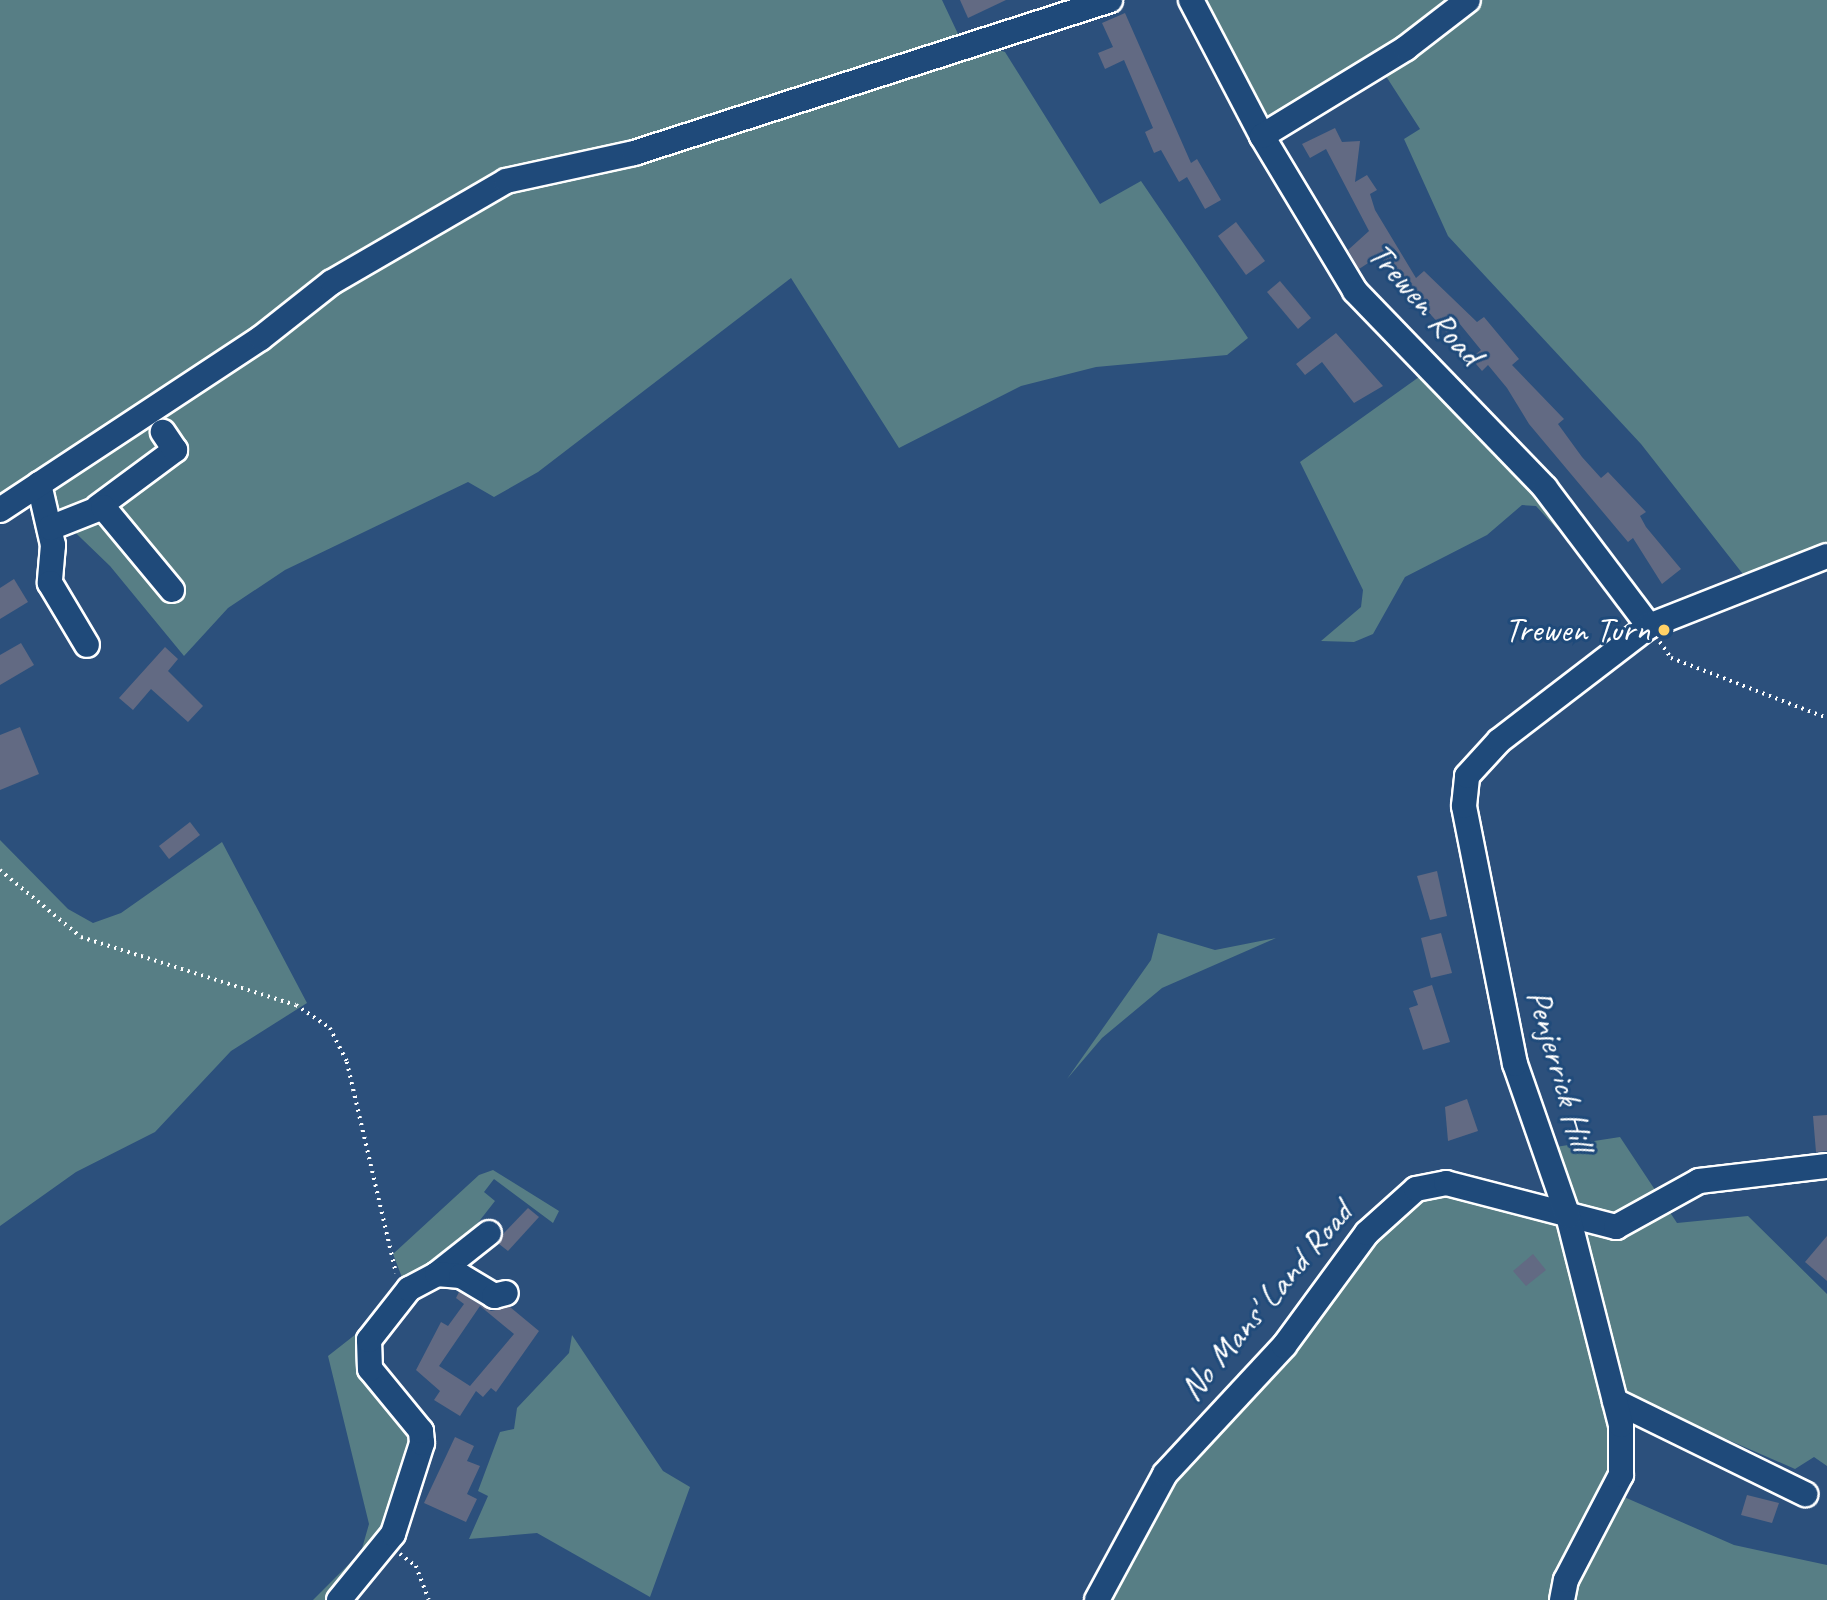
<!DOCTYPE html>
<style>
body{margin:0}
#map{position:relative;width:1827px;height:1600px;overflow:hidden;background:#2c507c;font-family:Caveat,sans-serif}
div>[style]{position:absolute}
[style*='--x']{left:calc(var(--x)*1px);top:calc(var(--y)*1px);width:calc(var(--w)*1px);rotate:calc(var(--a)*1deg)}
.green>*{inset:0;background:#577e85}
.building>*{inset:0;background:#626a83}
.path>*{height:3.5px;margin-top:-1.75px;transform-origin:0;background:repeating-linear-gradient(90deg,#fff 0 2px,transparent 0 7px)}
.roads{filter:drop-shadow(2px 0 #fff) drop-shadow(-2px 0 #fff) drop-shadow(0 2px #fff) drop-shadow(0 -2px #fff)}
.minor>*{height:24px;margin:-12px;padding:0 12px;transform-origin:12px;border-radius:12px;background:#1f4a7a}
.dots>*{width:19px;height:19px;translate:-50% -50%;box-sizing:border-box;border:4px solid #1f4a7a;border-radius:50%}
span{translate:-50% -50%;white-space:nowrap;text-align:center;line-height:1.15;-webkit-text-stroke:6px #1f4a7a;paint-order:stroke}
.street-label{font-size:35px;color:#fff}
.poi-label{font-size:35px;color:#fff}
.right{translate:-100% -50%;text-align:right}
</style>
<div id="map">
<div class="green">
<div style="clip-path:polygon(0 0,942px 0,959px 36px,1005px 52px,1100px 204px,1141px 181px,1248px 338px,1227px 355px,1096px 367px,1021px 386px,899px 448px,791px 278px,538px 472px,494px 497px,468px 482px,285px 570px,228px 608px,184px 656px,110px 566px,55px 513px,43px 482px,0 508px)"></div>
<div style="clip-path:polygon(1204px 0,1456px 0,1400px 42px,1266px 119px)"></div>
<div style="clip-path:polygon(1479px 0,1827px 0,1827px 545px,1746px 578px,1641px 444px,1448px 236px,1404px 139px,1420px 129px,1382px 70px)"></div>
<div style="clip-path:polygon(1433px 367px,1562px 525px,1558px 530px,1536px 506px,1522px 505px,1487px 535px,1405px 577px,1373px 634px,1354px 642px,1321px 641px,1361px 607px,1363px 590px,1300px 462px)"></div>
<div style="clip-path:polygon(0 840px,68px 909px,93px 923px,121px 913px,222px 842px,307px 1003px,231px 1051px,155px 1132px,76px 1172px,0 1226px)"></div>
<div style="clip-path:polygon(1158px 933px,1215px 950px,1276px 938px,1162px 988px,1102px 1038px,1067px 1079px,1151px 960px)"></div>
<div style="clip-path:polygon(1620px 1137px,1677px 1223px,1748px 1216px,1827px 1294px,1827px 1466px,1814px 1457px,1795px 1469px,1616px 1391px,1549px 1148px)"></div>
<div style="clip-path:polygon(493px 1170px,559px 1211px,553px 1223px,494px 1179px,484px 1192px,495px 1201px,448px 1261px,367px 1334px,408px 1433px,410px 1453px,381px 1532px,339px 1600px,313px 1600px,361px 1552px,369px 1524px,328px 1356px,365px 1327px,403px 1280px,393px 1254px,479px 1175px)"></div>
<div style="clip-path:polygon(1422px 1189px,1558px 1219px,1605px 1377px,1618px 1475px,1559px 1600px,1104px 1600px,1162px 1487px)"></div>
<div style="clip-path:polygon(572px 1335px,663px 1471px,690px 1487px,650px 1597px,537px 1533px,469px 1539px,488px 1496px,478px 1491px,500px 1432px,514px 1429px,517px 1408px,569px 1353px)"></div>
<div style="clip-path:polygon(1615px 1493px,1734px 1545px,1827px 1565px,1827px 1600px,1565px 1600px)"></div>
</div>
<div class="building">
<div style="clip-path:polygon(960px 0,1006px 0,968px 18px)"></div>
<div style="clip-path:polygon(1125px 13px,1191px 163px,1197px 159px,1221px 200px,1205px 209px,1187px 177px,1179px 182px,1161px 150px,1154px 153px,1145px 132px,1153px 128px,1124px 60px,1105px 69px,1098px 53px,1113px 47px,1102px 23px)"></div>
<div style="clip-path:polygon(1335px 128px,1342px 142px,1360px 141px,1355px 182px,1367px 175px,1377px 190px,1370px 194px,1375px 210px,1416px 278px,1424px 271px,1477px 322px,1484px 317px,1519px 359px,1512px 365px,1564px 419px,1558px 424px,1582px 457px,1601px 478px,1608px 472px,1646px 512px,1640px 516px,1646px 527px,1681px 569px,1662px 584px,1633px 538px,1628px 542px,1529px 424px,1507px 388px,1488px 365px,1482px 371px,1471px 358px,1481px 350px,1459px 323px,1447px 333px,1379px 256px,1359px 269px,1348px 250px,1369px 231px,1326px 149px,1310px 158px,1302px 144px)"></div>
<div style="clip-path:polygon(1236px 222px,1265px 261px,1246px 275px,1218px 236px)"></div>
<div style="clip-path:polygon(1280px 281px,1311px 318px,1298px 329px,1267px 292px)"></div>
<div style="clip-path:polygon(1336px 333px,1383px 386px,1354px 403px,1322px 362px,1305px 375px,1296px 364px)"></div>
<div style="clip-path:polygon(14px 579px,28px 602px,0 619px,0 588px)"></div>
<div style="clip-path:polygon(21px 643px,34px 665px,0 685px,0 655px)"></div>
<div style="clip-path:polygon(165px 647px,178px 659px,168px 671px,203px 706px,188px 722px,151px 689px,133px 710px,119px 698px)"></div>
<div style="clip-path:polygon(20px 727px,39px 774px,0 790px,0 735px)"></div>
<div style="clip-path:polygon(190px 822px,200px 835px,169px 859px,159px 846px)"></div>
<div style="clip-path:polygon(1437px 871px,1447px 916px,1430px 920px,1417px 876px)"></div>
<div style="clip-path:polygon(1441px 933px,1452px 973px,1431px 978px,1421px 938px)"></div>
<div style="clip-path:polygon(1432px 985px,1450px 1042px,1423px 1050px,1409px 1008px,1418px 1005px,1413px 991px)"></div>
<div style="clip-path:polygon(1467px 1099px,1478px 1131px,1448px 1141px,1445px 1107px)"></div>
<div style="clip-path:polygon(1827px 1115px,1827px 1151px,1816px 1152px,1813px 1116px)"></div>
<div style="clip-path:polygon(528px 1208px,539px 1217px,508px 1251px,499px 1244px,504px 1233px)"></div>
<div style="clip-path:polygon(1827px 1236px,1827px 1281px,1805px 1262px)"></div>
<div style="clip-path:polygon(1533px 1254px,1546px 1270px,1526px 1286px,1513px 1271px)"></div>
<div style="clip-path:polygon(evenodd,459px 1292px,491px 1311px,510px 1307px,539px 1331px,496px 1392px,491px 1388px,483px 1397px,476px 1391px,460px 1416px,434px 1400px,440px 1391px,416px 1370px,441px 1322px,448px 1326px,464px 1304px,456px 1298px,459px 1292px,480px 1306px,514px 1334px,470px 1386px,439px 1366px,480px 1306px)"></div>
<div style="clip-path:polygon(455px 1437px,474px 1446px,467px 1461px,480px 1466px,467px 1494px,477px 1499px,466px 1522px,424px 1503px)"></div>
<div style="clip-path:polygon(1747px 1495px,1779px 1503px,1772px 1523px,1741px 1515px)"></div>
</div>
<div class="path">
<div style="--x:1660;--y:642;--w:19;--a:55"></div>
<div style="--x:1671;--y:658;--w:167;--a:21"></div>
<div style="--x:0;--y:870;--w:105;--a:39.6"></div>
<div style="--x:81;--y:937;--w:225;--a:17.6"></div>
<div style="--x:296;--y:1005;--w:41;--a:34.1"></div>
<div style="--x:330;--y:1028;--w:38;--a:63"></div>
<div style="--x:347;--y:1062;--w:217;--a:76.9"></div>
<div style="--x:400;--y:1554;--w:20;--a:37"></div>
<div style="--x:416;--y:1566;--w:36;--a:69"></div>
</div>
<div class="roads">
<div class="minor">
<div style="--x:1191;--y:0;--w:153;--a:62.4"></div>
<div style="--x:1262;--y:136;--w:181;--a:59"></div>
<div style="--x:1355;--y:291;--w:274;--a:46"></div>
<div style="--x:1545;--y:488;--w:173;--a:53"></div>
<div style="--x:1262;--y:136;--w:169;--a:-31.4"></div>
<div style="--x:1406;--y:48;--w:78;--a:-37.7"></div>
<div style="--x:39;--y:484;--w:63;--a:77.1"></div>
<div style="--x:53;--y:545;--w:38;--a:95"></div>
<div style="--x:50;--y:583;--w:72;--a:59.2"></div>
<div style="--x:98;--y:507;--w:96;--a:-36.5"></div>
<div style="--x:175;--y:450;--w:22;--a:-124"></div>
<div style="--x:0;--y:510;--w:313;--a:-33.4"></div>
<div style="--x:261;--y:338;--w:90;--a:-38.3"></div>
<div style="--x:332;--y:282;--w:201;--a:-30.1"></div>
<div style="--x:506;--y:181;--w:131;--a:-12.3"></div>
<div style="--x:634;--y:153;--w:500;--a:-17.8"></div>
<div style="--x:50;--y:528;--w:57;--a:-21.6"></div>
<div style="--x:103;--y:507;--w:108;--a:50.3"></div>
<div style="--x:437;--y:1274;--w:66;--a:-38.3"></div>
<div style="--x:1615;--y:1401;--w:212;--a:26.1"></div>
<div style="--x:339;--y:1600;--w:85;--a:-50.7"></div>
<div style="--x:393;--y:1534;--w:96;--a:-72.3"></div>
<div style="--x:422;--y:1443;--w:12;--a:-95"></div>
<div style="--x:421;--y:1431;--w:80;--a:-129.4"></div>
<div style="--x:370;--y:1369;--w:29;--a:-92"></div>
<div style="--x:369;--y:1340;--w:65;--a:-51.9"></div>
<div style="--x:409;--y:1289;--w:32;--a:-28"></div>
<div style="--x:437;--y:1274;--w:24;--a:5"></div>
<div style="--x:461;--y:1276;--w:39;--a:31"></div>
<div style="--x:494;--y:1296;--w:12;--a:-14"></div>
<div style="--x:1097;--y:1600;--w:143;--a:-61.6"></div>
<div style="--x:1165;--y:1474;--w:175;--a:-47.1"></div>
<div style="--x:1284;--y:1346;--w:140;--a:-53.7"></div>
<div style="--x:1367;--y:1233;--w:66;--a:-41.9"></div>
<div style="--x:1416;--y:1189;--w:31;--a:-11"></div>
<div style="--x:1446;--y:1183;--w:176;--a:14.5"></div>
<div style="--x:1616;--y:1227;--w:95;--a:-29"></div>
<div style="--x:1699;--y:1181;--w:129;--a:-6.7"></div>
<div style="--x:1562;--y:1600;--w:20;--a:-79"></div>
<div style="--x:1566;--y:1580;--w:119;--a:-62.4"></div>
<div style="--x:1621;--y:1475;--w:50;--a:-90"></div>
<div style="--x:1621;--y:1425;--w:216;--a:-104.2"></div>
<div style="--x:1568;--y:1216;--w:161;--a:-109.2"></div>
<div style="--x:1515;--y:1064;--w:263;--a:-101.2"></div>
<div style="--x:1464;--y:806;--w:30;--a:-84"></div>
<div style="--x:1467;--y:776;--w:47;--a:-47.6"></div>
<div style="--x:1499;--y:741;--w:189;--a:-37.5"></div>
<div style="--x:1649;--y:626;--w:191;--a:-21.5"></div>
</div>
</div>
<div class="dots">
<div style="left:1664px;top:630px;background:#ffd166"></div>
</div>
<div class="street-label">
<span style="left:1425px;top:304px;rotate:48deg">Trewen Road</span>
<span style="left:1560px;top:1070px;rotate:74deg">Penjerrick Hill</span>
<span style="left:1266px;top:1301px;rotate:-50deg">No Mans' Land Road</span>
</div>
<div class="poi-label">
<span class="right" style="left:1650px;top:630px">Trewen Turn</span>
</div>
</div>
